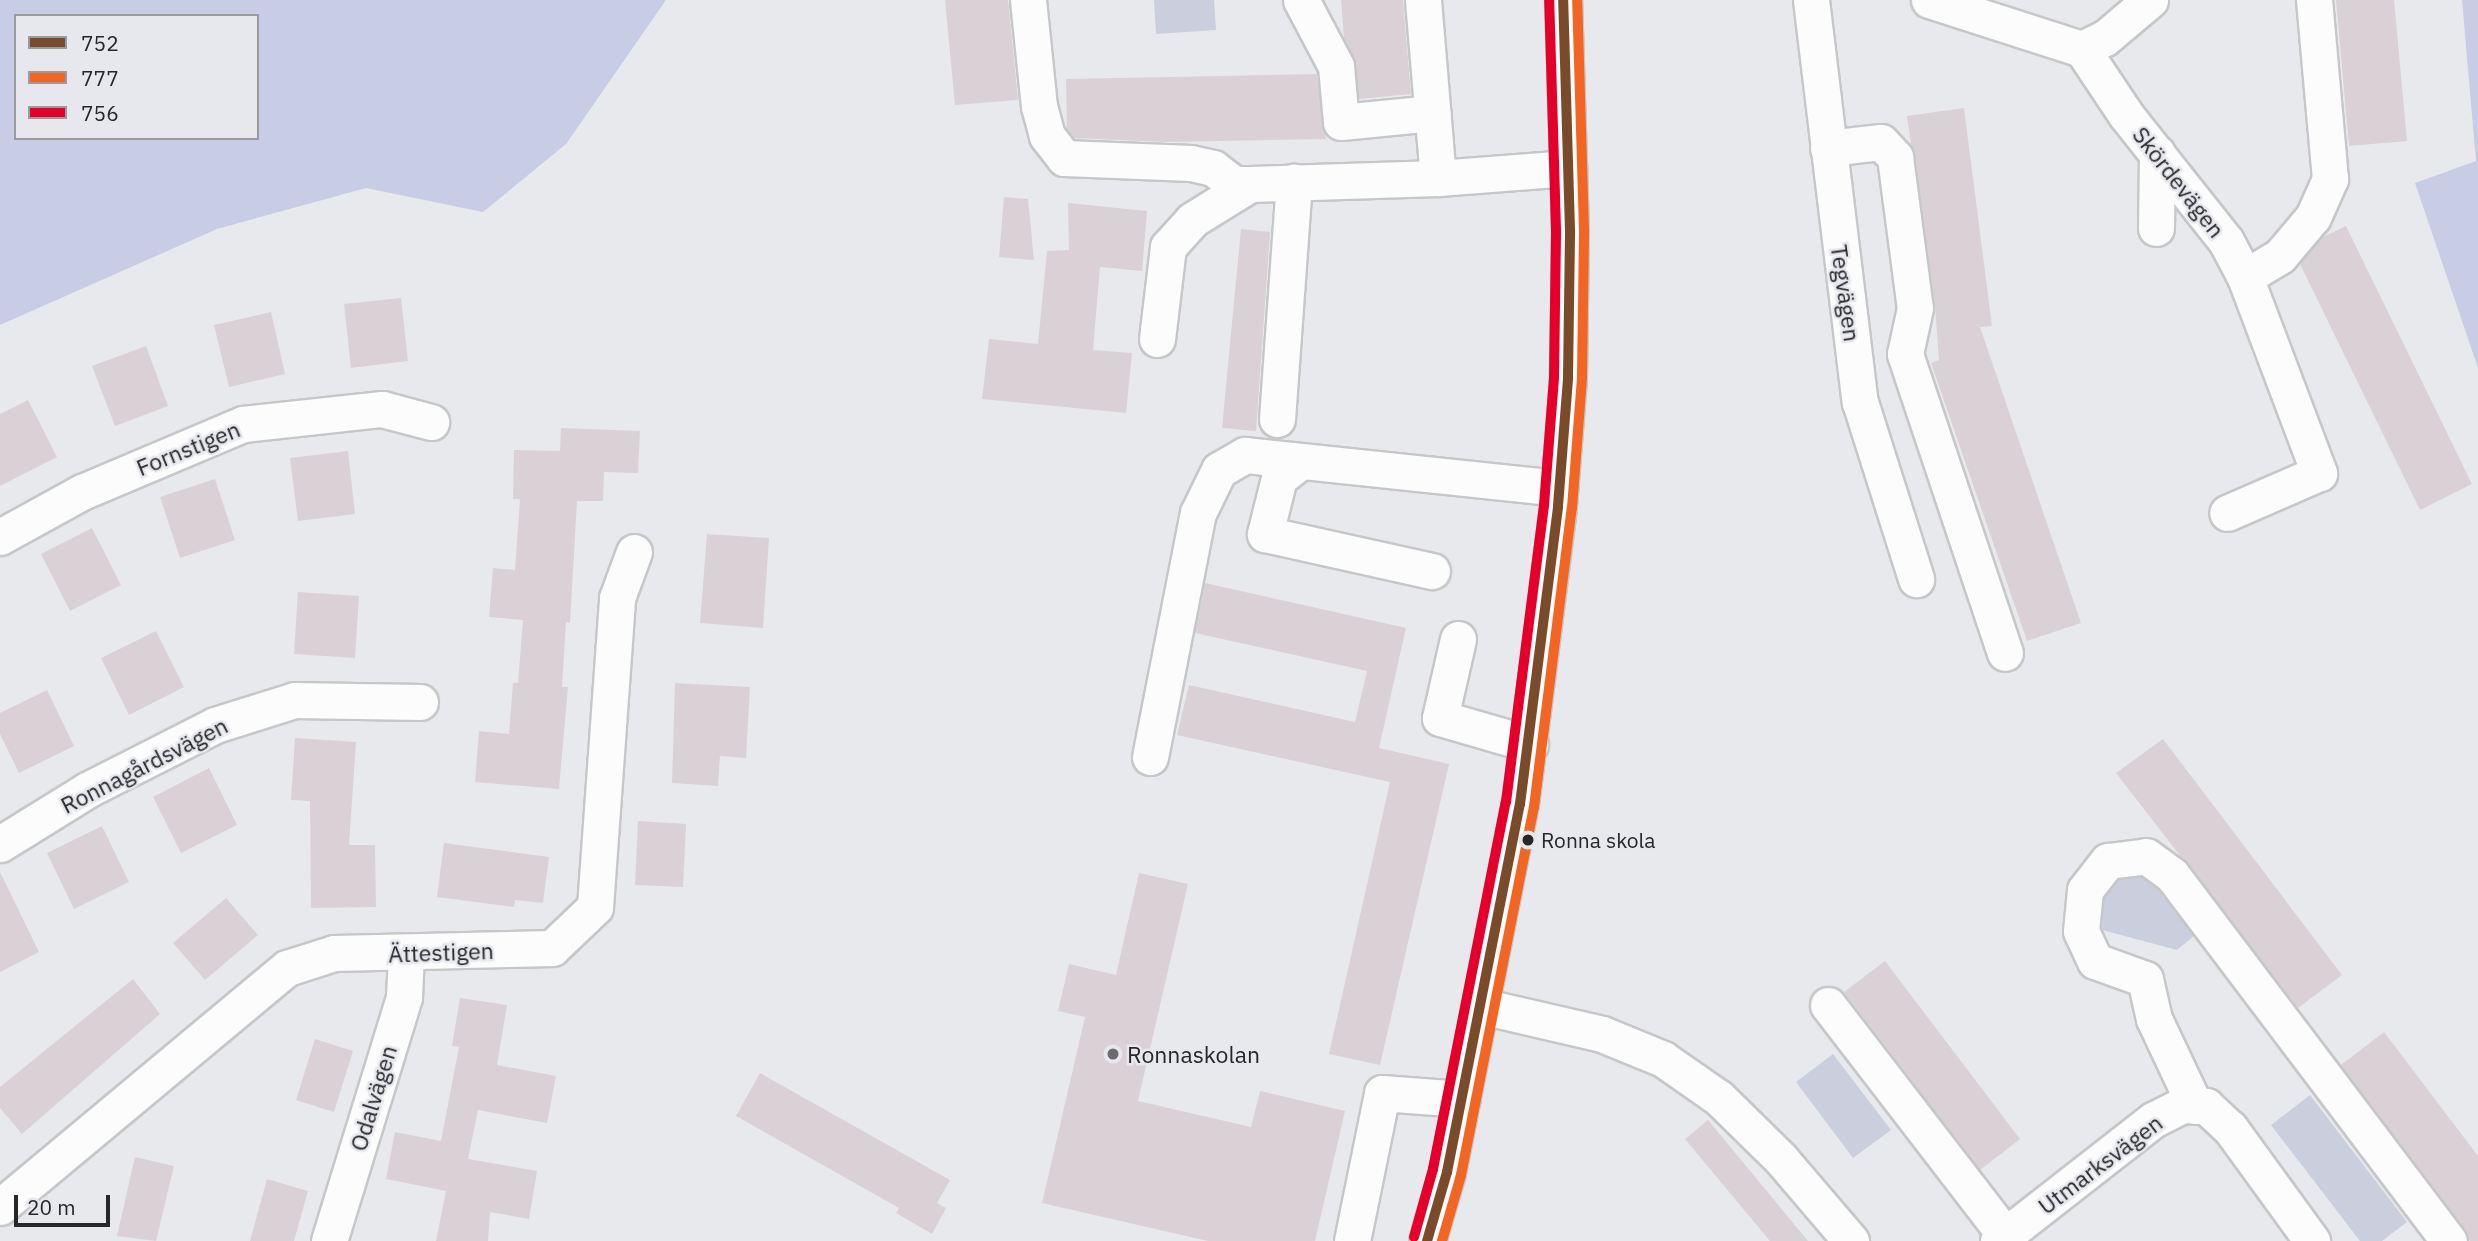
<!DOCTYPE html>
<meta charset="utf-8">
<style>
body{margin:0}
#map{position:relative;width:2478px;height:1241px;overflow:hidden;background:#e8e9ec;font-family:"IBM Plex Sans",sans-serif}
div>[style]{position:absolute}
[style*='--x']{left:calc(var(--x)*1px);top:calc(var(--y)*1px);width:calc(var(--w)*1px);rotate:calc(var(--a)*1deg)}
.green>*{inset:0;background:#cbcfdd}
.forest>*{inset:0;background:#c8cce4}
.building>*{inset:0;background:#dad1d6}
.roads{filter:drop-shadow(2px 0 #c6c7c8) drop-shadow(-2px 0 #c6c7c8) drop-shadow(0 2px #c6c7c8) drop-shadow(0 -2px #c6c7c8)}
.minor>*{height:35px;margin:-17.5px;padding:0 17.5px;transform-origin:17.5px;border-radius:17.5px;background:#fcfcfc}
.bus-1>*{height:10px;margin:-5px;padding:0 5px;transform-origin:5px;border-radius:5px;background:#7a4b2a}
.bus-2>*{height:10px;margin:-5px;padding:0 5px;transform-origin:5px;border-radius:5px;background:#f26522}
.bus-3>*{height:10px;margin:-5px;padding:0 5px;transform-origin:5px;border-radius:5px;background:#e4002b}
.dots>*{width:19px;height:19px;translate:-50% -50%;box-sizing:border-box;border:4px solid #e7e8ed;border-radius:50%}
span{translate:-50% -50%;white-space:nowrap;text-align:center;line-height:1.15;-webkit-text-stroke:5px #e7e8ed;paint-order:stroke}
.bus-label{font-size:21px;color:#272729}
.left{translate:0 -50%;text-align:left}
.street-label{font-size:23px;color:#272729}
.poi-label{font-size:23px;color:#272729}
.legend{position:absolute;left:14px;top:14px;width:245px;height:126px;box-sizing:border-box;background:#e7e8ed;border:2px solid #9a9b9f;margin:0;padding:9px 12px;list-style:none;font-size:21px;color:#272729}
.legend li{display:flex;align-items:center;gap:14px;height:35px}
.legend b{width:35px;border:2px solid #9a9b9f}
.scale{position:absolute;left:14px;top:1195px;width:96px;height:32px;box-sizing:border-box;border:4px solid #272729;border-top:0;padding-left:9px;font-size:21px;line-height:24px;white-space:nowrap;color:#272729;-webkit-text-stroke:5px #e7e8ed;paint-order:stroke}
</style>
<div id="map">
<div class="green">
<div style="clip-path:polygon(1154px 0,1214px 0,1216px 30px,1156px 34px)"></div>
<div style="clip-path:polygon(2127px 874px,2153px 878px,2194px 936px,2177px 950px,2102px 930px,2103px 891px)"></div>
<div style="clip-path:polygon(1833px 1054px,1891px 1130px,1853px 1158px,1796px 1082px)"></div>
<div style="clip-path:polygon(2310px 1095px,2407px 1222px,2382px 1241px,2360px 1241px,2271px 1125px)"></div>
</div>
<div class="forest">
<div style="clip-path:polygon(evenodd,0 0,666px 0,566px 144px,483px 212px,366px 188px,217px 229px,0 325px,0 0,16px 16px,257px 16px,257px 138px,16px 138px,16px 16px)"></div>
<div style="clip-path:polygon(2462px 0,2478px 0,2478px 368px,2415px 183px,2476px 161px)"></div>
</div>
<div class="building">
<div style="clip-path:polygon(945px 0,1008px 0,1018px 100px,955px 105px)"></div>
<div style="clip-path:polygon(1341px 0,1403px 0,1411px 94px,1359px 99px,1356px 64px,1344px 38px)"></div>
<div style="clip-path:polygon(2336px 0,2394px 0,2407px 141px,2349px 146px)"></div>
<div style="clip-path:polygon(1317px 74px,1326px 139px,1164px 142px,1074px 138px,1067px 129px,1066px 79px)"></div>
<div style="clip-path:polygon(1964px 108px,1992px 326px,1980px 327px,2081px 623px,2027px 641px,1931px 363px,1939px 360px,1935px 305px,1907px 116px)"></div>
<div style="clip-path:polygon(1004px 197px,1028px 199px,1034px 260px,999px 257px)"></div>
<div style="clip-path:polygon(1068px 203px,1147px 211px,1142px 271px,1100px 267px,1093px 350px,1132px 353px,1126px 413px,982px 399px,989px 339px,1038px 344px,1047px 251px,1069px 250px)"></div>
<div style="clip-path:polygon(2346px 226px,2472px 484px,2420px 510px,2300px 264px,2321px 238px)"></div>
<div style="clip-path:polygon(1241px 229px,1270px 232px,1256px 431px,1222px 428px)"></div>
<div style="clip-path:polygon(401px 298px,408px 361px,351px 368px,344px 304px)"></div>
<div style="clip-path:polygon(271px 312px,285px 374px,229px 387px,214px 325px)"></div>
<div style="clip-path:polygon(146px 346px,168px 406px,115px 426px,92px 366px)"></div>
<div style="clip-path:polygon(28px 400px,57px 457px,0 486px,0 414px)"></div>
<div style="clip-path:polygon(561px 428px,640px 431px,638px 473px,604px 472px,603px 501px,577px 501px,570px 623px,566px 622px,562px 687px,568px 687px,559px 789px,475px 782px,479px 731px,509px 734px,513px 683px,518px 683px,523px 620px,489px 617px,493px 568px,515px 570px,520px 499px,513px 499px,514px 450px,560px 451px)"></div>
<div style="clip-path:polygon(348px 451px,355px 514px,298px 521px,290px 458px)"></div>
<div style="clip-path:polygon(215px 479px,235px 540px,180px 558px,160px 497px)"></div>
<div style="clip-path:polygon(92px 528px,121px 585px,70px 611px,41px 554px)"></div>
<div style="clip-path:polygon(707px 534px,769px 538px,763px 628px,700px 623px)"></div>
<div style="clip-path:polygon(1205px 583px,1406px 628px,1379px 748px,1449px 764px,1380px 1065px,1329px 1054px,1390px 782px,1177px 735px,1189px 685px,1355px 722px,1367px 671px,1195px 633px)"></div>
<div style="clip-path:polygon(298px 592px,359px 596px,355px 658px,294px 654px)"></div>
<div style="clip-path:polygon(156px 631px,184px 687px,129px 715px,101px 658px)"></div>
<div style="clip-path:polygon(675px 683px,750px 687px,746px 758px,720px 756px,718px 786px,672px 783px)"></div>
<div style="clip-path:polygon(47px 690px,74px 746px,19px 773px,0 734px,0 713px)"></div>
<div style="clip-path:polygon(295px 738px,356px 742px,349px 845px,375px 845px,376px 907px,311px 908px,310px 801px,291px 800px)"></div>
<div style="clip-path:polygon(2163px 739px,2342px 975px,2298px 1008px,2116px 773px)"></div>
<div style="clip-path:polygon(209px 768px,237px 825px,181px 853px,153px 797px)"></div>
<div style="clip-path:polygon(638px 821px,686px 824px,683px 887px,635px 885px)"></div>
<div style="clip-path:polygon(102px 826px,129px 882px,74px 909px,47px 853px)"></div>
<div style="clip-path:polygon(444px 843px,549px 857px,543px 903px,515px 900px,514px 907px,437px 897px)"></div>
<div style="clip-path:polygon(0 872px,39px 952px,0 972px)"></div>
<div style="clip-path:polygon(1139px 873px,1188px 884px,1138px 1101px,1251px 1127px,1260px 1091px,1345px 1111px,1315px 1241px,1208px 1241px,1042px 1203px,1085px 1017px,1058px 1011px,1069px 964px,1116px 975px)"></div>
<div style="clip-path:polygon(226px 898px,258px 935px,205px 980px,173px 943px)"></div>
<div style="clip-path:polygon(1885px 961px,2020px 1139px,1980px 1170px,1844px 992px)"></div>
<div style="clip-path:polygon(133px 979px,160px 1014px,22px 1134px,0 1108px,0 1087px)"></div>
<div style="clip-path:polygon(460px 998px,507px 1005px,497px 1065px,556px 1076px,547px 1123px,478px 1110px,468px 1159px,537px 1171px,529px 1219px,490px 1212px,488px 1241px,436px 1241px,446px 1191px,386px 1179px,395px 1132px,441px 1141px,459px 1047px,452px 1046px)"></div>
<div style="clip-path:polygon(2384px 1032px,2478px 1156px,2478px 1241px,2470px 1241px,2341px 1065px)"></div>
<div style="clip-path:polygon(315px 1039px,353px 1051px,334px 1112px,296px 1100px)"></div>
<div style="clip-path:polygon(760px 1073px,950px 1180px,937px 1203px,946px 1208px,932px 1234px,896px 1213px,899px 1208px,736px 1116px)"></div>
<div style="clip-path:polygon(1708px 1120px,1808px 1241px,1770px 1241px,1685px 1139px)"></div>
<div style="clip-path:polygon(135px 1157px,174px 1166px,156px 1241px,117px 1236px)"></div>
<div style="clip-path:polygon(267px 1179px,308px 1191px,294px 1241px,250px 1241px)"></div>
</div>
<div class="roads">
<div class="minor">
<div style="--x:1028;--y:0;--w:107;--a:84.1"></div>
<div style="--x:1039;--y:106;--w:31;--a:75"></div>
<div style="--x:1047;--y:136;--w:28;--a:52"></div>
<div style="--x:1064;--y:158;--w:127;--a:2.3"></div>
<div style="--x:1191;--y:163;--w:23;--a:13"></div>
<div style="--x:1213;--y:168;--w:26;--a:37"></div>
<div style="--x:1234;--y:184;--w:16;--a:0"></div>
<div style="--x:1301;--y:0;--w:75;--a:62.1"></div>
<div style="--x:1336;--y:66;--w:56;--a:84.9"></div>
<div style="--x:1341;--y:122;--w:92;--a:-5.6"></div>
<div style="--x:1423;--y:0;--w:179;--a:85.2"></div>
<div style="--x:1811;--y:0;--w:405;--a:83.1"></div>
<div style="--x:1860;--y:402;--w:186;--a:72.4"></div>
<div style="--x:1929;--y:0;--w:161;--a:17.8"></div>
<div style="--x:2082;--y:49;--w:79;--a:56.3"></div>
<div style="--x:2126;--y:115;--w:161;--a:51.6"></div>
<div style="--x:2226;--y:241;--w:41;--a:62.2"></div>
<div style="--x:2245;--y:277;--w:210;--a:69.3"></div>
<div style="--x:2319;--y:473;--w:100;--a:156.5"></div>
<div style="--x:2082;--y:49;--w:25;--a:-26"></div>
<div style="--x:2105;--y:38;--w:59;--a:-40.2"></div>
<div style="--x:1828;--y:148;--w:53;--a:-6.5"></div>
<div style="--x:1881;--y:142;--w:21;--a:47"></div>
<div style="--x:1895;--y:157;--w:152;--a:82.5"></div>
<div style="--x:1915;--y:308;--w:47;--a:102.3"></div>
<div style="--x:1905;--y:354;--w:315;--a:71.5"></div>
<div style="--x:2156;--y:228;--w:75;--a:-89.2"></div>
<div style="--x:2245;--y:277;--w:41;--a:-31"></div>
<div style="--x:2280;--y:256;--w:51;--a:-49.8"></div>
<div style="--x:2313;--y:217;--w:42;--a:-65.9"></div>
<div style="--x:2330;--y:179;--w:180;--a:-95.1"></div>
<div style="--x:1157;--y:339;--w:93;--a:-83.2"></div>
<div style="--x:1168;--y:247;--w:36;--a:-48"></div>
<div style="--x:1192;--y:220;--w:68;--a:-31.8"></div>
<div style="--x:1250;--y:184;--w:188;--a:-1.8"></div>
<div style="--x:1438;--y:178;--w:131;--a:-4.4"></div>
<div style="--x:1277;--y:419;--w:238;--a:-85.9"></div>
<div style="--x:1301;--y:461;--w:28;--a:142"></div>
<div style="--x:1279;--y:478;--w:58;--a:104"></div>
<div style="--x:1265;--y:534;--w:171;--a:12.5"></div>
<div style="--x:0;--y:537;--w:94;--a:-28.8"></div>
<div style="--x:82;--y:492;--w:175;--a:-22.9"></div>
<div style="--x:243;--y:424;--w:140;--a:-6.2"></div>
<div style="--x:382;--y:409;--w:51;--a:14.9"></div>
<div style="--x:1458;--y:639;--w:81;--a:102.8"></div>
<div style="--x:1440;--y:718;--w:94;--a:16.1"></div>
<div style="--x:1150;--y:757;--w:249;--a:-78.9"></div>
<div style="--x:1198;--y:513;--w:48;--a:-64"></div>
<div style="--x:1219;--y:470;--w:30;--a:-30"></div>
<div style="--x:1245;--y:455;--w:316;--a:6"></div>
<div style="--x:0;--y:844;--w:102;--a:-31.8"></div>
<div style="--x:87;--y:790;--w:144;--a:-26.9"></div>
<div style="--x:215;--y:725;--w:84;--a:-17.4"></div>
<div style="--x:295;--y:700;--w:125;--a:0.9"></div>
<div style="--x:1828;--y:1005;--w:298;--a:52.4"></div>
<div style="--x:1481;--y:1006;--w:124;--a:13"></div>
<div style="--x:1602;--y:1034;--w:66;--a:22.3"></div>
<div style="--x:1663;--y:1059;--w:68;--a:34.9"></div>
<div style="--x:1719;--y:1098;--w:87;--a:44.5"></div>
<div style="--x:1781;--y:1159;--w:108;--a:49.5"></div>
<div style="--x:2195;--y:1106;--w:96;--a:-115.2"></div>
<div style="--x:2154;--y:1019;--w:41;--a:-102.7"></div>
<div style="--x:2145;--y:979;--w:53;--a:-160.2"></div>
<div style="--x:2095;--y:961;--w:33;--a:-115"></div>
<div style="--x:2081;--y:931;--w:41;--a:-84.4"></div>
<div style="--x:2085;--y:890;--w:37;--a:-52"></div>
<div style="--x:2108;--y:861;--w:38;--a:-7"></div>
<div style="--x:2146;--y:856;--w:32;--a:36"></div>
<div style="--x:2172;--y:875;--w:459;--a:52.9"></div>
<div style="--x:0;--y:1207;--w:373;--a:-39.8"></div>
<div style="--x:287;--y:968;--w:49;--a:-17.7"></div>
<div style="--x:334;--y:953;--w:218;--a:-1.3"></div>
<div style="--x:552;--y:948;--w:59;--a:-43.6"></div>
<div style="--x:595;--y:907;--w:310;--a:-85.9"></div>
<div style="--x:617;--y:598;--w:49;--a:-69.7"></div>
<div style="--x:329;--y:1241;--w:255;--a:-72.9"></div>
<div style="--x:404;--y:997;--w:43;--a:-87.3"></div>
<div style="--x:1352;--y:1241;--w:151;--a:-78.5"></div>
<div style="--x:1382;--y:1093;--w:80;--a:4.3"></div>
<div style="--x:1427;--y:1241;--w:72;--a:-73.8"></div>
<div style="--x:1447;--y:1172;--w:375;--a:-78.8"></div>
<div style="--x:1520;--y:804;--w:300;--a:-82.7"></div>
<div style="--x:1558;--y:506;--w:128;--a:-85.5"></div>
<div style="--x:1568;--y:378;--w:148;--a:-89.2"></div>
<div style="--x:1570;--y:230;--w:230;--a:-91.7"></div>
<div style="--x:1998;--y:1241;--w:197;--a:-38"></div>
<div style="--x:2153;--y:1120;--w:34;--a:-27"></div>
<div style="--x:2183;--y:1105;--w:23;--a:2"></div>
<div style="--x:2206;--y:1106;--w:33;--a:43"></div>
<div style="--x:2230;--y:1128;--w:140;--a:54"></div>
</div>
</div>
<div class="bus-1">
<div style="--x:1427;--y:1241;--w:72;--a:-73.8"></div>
<div style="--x:1447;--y:1172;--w:375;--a:-78.8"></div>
<div style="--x:1520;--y:804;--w:300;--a:-82.7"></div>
<div style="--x:1558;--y:506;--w:128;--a:-85.5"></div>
<div style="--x:1568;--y:378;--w:148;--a:-89.2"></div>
<div style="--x:1570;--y:230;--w:230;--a:-91.7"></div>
</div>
<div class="bus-2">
<div style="--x:1442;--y:1241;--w:69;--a:-73.9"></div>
<div style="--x:1461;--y:1175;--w:375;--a:-78.8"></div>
<div style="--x:1534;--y:807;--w:301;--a:-82.8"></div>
<div style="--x:1572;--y:508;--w:130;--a:-85.6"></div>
<div style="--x:1582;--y:378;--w:148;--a:-89.2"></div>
<div style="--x:1584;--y:230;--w:230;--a:-91.7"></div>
</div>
<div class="bus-3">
<div style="--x:1414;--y:1237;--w:71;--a:-74.4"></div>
<div style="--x:1433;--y:1169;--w:374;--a:-78.8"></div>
<div style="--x:1506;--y:802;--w:299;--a:-82.7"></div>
<div style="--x:1544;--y:505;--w:128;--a:-85.5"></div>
<div style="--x:1554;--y:377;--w:147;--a:-89.2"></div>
<div style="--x:1556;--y:230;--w:230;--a:-91.7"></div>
</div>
<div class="dots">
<div style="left:1528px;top:840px;background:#272729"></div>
<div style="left:1113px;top:1054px;background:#6b6b6d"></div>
</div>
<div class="bus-label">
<span class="left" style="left:1541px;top:840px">Ronna skola</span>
</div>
<div class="street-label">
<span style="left:2179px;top:182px;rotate:52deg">Skördevägen</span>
<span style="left:1846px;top:293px;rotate:82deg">Tegvägen</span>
<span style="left:188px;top:448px;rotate:-22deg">Fornstigen</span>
<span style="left:144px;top:765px;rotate:-27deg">Ronnagårdsvägen</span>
<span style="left:441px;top:952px;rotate:-2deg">Ättestigen</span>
<span style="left:373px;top:1098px;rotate:-73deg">Odalvägen</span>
<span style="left:2100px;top:1164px;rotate:-37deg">Utmarksvägen</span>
</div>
<div class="poi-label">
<span class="left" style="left:1127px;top:1054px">Ronnaskolan</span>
</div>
<ul class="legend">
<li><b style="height:9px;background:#7a4b2a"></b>752</li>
<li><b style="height:9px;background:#f26522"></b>777</li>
<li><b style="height:9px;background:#e4002b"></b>756</li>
</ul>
<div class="scale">20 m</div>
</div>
